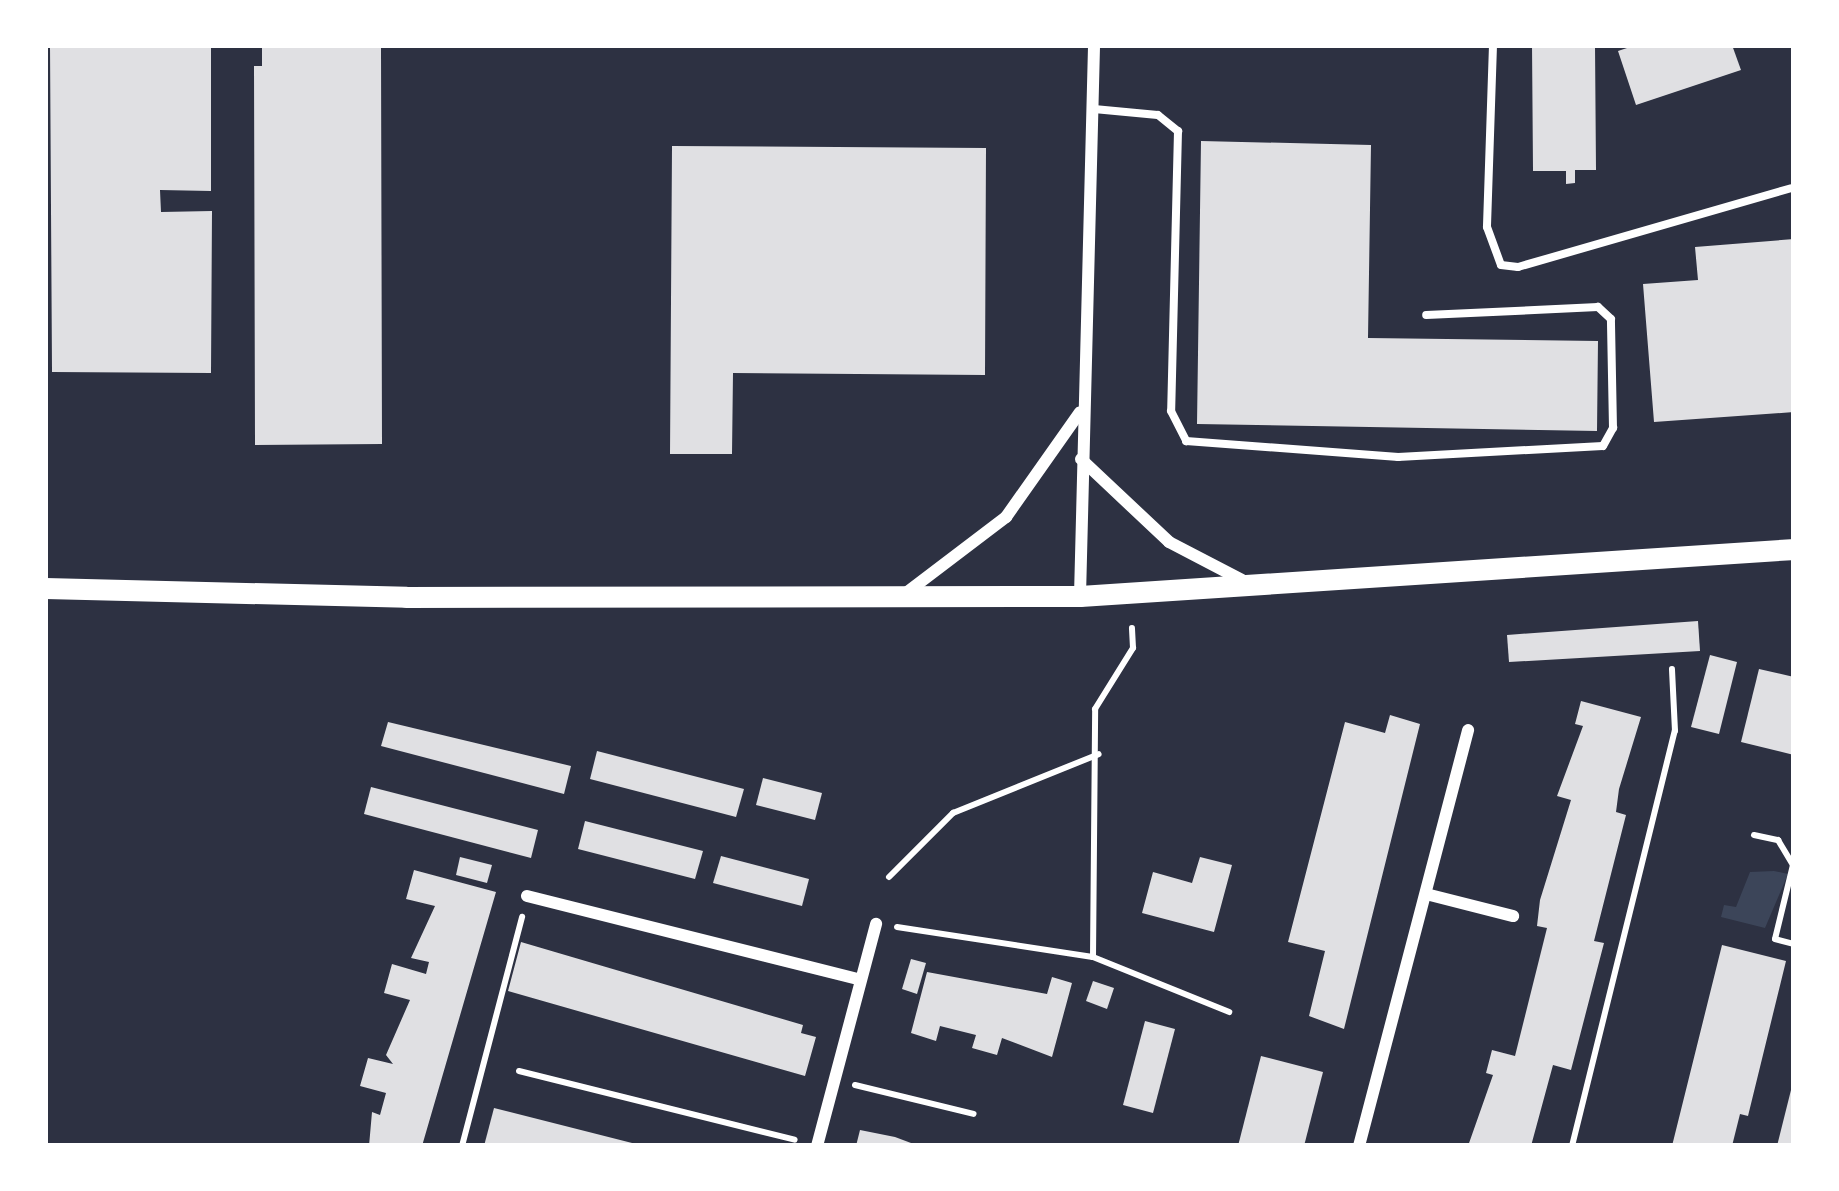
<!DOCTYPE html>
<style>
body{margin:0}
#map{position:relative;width:1839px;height:1191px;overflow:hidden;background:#2d3142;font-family:Jost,sans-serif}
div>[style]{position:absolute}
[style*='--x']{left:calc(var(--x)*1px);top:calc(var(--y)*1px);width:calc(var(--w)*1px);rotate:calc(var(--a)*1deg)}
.green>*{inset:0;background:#3c4559}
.building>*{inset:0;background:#e0e0e3}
.path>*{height:6px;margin:-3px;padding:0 3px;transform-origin:3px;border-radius:3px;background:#fff}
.service>*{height:8px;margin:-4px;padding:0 4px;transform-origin:4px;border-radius:4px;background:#fff}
.minor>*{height:12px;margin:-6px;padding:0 6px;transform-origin:6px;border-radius:6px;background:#fff}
.secondary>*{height:21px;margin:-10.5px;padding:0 10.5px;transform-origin:10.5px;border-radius:10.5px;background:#fff}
span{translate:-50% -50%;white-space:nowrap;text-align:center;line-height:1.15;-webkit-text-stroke:12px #fff;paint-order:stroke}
.frame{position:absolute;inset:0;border:48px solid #fff;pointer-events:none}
</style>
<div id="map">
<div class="green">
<div style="clip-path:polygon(1774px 871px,1788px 874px,1765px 928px,1721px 917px,1724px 905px,1736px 907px,1750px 872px)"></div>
</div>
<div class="building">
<div style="clip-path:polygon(50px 45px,211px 45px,211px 191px,160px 190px,161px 212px,212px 211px,211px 373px,52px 372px)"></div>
<div style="clip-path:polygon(262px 45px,381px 45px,382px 444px,255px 445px,254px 66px,262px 66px)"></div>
<div style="clip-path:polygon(1532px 45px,1595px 45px,1596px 170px,1575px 170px,1575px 183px,1566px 184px,1566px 171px,1533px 171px)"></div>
<div style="clip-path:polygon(1636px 45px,1732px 45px,1741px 70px,1636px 105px,1618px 51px)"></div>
<div style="clip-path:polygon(1201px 141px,1371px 145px,1368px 338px,1598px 341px,1597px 431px,1197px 424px)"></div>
<div style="clip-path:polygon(672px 146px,986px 148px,985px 375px,733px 373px,732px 454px,670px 454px)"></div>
<div style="clip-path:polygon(1794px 239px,1794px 412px,1654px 422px,1643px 284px,1698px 280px,1695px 247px)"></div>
<div style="clip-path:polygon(1698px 621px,1700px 651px,1509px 662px,1507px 635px)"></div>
<div style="clip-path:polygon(1710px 655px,1737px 662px,1719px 734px,1691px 727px)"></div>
<div style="clip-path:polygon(1759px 669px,1794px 677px,1794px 755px,1741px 742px)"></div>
<div style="clip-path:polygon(1581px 701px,1641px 717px,1619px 789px,1616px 812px,1626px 815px,1594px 941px,1604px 943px,1571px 1070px,1553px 1065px,1531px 1146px,1468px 1146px,1493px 1075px,1486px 1073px,1492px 1050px,1515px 1056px,1547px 928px,1537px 926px,1540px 900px,1571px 800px,1557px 796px,1583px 726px,1575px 724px)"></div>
<div style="clip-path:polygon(1390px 715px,1420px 724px,1344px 1029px,1309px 1016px,1325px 951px,1288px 942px,1345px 722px,1385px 733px)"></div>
<div style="clip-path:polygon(388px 722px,571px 766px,564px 794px,381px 746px)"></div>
<div style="clip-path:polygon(597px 751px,744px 789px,736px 817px,590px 779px)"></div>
<div style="clip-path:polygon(763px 778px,822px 793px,815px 820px,756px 805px)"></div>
<div style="clip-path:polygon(371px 787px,538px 830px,531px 858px,364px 814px)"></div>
<div style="clip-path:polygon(585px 821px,703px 851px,695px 879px,578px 849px)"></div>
<div style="clip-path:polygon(721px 856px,809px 879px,802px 906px,713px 883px)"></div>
<div style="clip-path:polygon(460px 857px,492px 865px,487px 883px,456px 875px)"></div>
<div style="clip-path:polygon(1200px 857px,1232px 865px,1214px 932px,1142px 913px,1153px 872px,1192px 883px)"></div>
<div style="clip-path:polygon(414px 870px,496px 892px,422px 1146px,369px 1146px,372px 1112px,380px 1115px,386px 1093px,360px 1086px,368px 1058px,393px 1064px,386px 1055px,410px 1000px,384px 993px,392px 964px,426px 974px,429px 962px,411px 958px,435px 906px,406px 899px)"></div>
<div style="clip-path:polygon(521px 942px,803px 1025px,801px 1033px,816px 1037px,805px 1076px,508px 991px)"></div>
<div style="clip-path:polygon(1722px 945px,1786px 961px,1748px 1116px,1740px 1114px,1732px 1146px,1672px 1146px)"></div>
<div style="clip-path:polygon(911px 959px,926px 963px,917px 994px,902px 989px)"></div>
<div style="clip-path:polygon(927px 972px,1047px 994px,1052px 977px,1072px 983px,1052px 1057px,1002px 1038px,997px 1055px,972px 1048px,976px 1035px,940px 1026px,936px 1041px,911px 1033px)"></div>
<div style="clip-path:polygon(1093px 981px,1114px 988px,1107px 1009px,1086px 1001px)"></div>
<div style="clip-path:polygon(1145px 1021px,1175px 1029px,1153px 1113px,1123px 1105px)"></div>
<div style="clip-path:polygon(1261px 1056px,1323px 1072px,1304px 1146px,1238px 1146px)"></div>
<div style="clip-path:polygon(1792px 1086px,1794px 1146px,1777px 1146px)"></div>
<div style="clip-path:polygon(494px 1108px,636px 1144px,636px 1146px,484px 1146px)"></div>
<div style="clip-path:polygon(860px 1130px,895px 1137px,919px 1146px,856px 1146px)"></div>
</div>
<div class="path">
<div style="--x:1754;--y:835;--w:25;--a:12"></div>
<div style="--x:1778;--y:840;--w:29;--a:59"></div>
<div style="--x:1793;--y:865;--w:76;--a:103.7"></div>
<div style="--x:1775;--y:939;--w:20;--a:15"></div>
<div style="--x:889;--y:877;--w:91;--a:-45"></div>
<div style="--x:953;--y:813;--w:157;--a:-22"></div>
<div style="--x:897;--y:927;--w:198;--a:8.7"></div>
<div style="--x:1093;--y:957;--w:147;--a:22"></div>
<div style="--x:1093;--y:957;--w:248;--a:-89.5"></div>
<div style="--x:1095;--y:709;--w:72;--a:-58.1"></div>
<div style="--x:1133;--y:648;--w:20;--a:-93"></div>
<div style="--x:519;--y:1071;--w:284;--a:14"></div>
<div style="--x:855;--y:1085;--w:122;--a:13.7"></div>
<div style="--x:462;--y:1146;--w:237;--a:-75.3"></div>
<div style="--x:1572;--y:1146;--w:428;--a:-76.1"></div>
<div style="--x:1675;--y:731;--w:62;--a:-92.8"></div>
</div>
<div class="service">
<div style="--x:1493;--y:45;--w:182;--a:91.9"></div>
<div style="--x:1487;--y:227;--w:40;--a:69.8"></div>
<div style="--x:1501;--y:265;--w:17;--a:7"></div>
<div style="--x:1518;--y:267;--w:284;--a:-16.1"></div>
<div style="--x:1094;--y:109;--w:64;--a:5.4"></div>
<div style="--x:1158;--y:115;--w:26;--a:39"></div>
<div style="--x:1178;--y:131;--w:280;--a:91.4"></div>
<div style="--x:1171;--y:411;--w:34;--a:63"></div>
<div style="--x:1186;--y:441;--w:213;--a:4.3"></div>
<div style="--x:1398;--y:457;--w:205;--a:-3.1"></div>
<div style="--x:1603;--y:446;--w:21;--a:-61"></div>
<div style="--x:1613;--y:428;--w:109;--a:-91.1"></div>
<div style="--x:1611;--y:319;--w:18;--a:-137"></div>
<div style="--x:1598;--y:307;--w:172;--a:177.3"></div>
</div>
<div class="minor">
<div style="--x:1081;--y:459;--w:121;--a:43.3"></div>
<div style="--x:1169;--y:542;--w:82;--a:27.5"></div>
<div style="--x:906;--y:593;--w:126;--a:-37.2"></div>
<div style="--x:1006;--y:517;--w:128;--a:-54.8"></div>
<div style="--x:1080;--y:596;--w:551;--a:-88.54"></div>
<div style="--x:1426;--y:894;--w:90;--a:14.2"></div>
<div style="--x:527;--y:896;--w:344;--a:14.1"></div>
<div style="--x:817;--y:1146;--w:230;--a:-75.1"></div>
<div style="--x:1359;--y:1146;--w:430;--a:-75.3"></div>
</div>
<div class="secondary">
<div style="--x:45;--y:588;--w:361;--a:1.4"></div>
<div style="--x:406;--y:597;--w:674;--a:-0.09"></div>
<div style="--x:1080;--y:596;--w:716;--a:-3.77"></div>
</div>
<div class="frame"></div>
</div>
